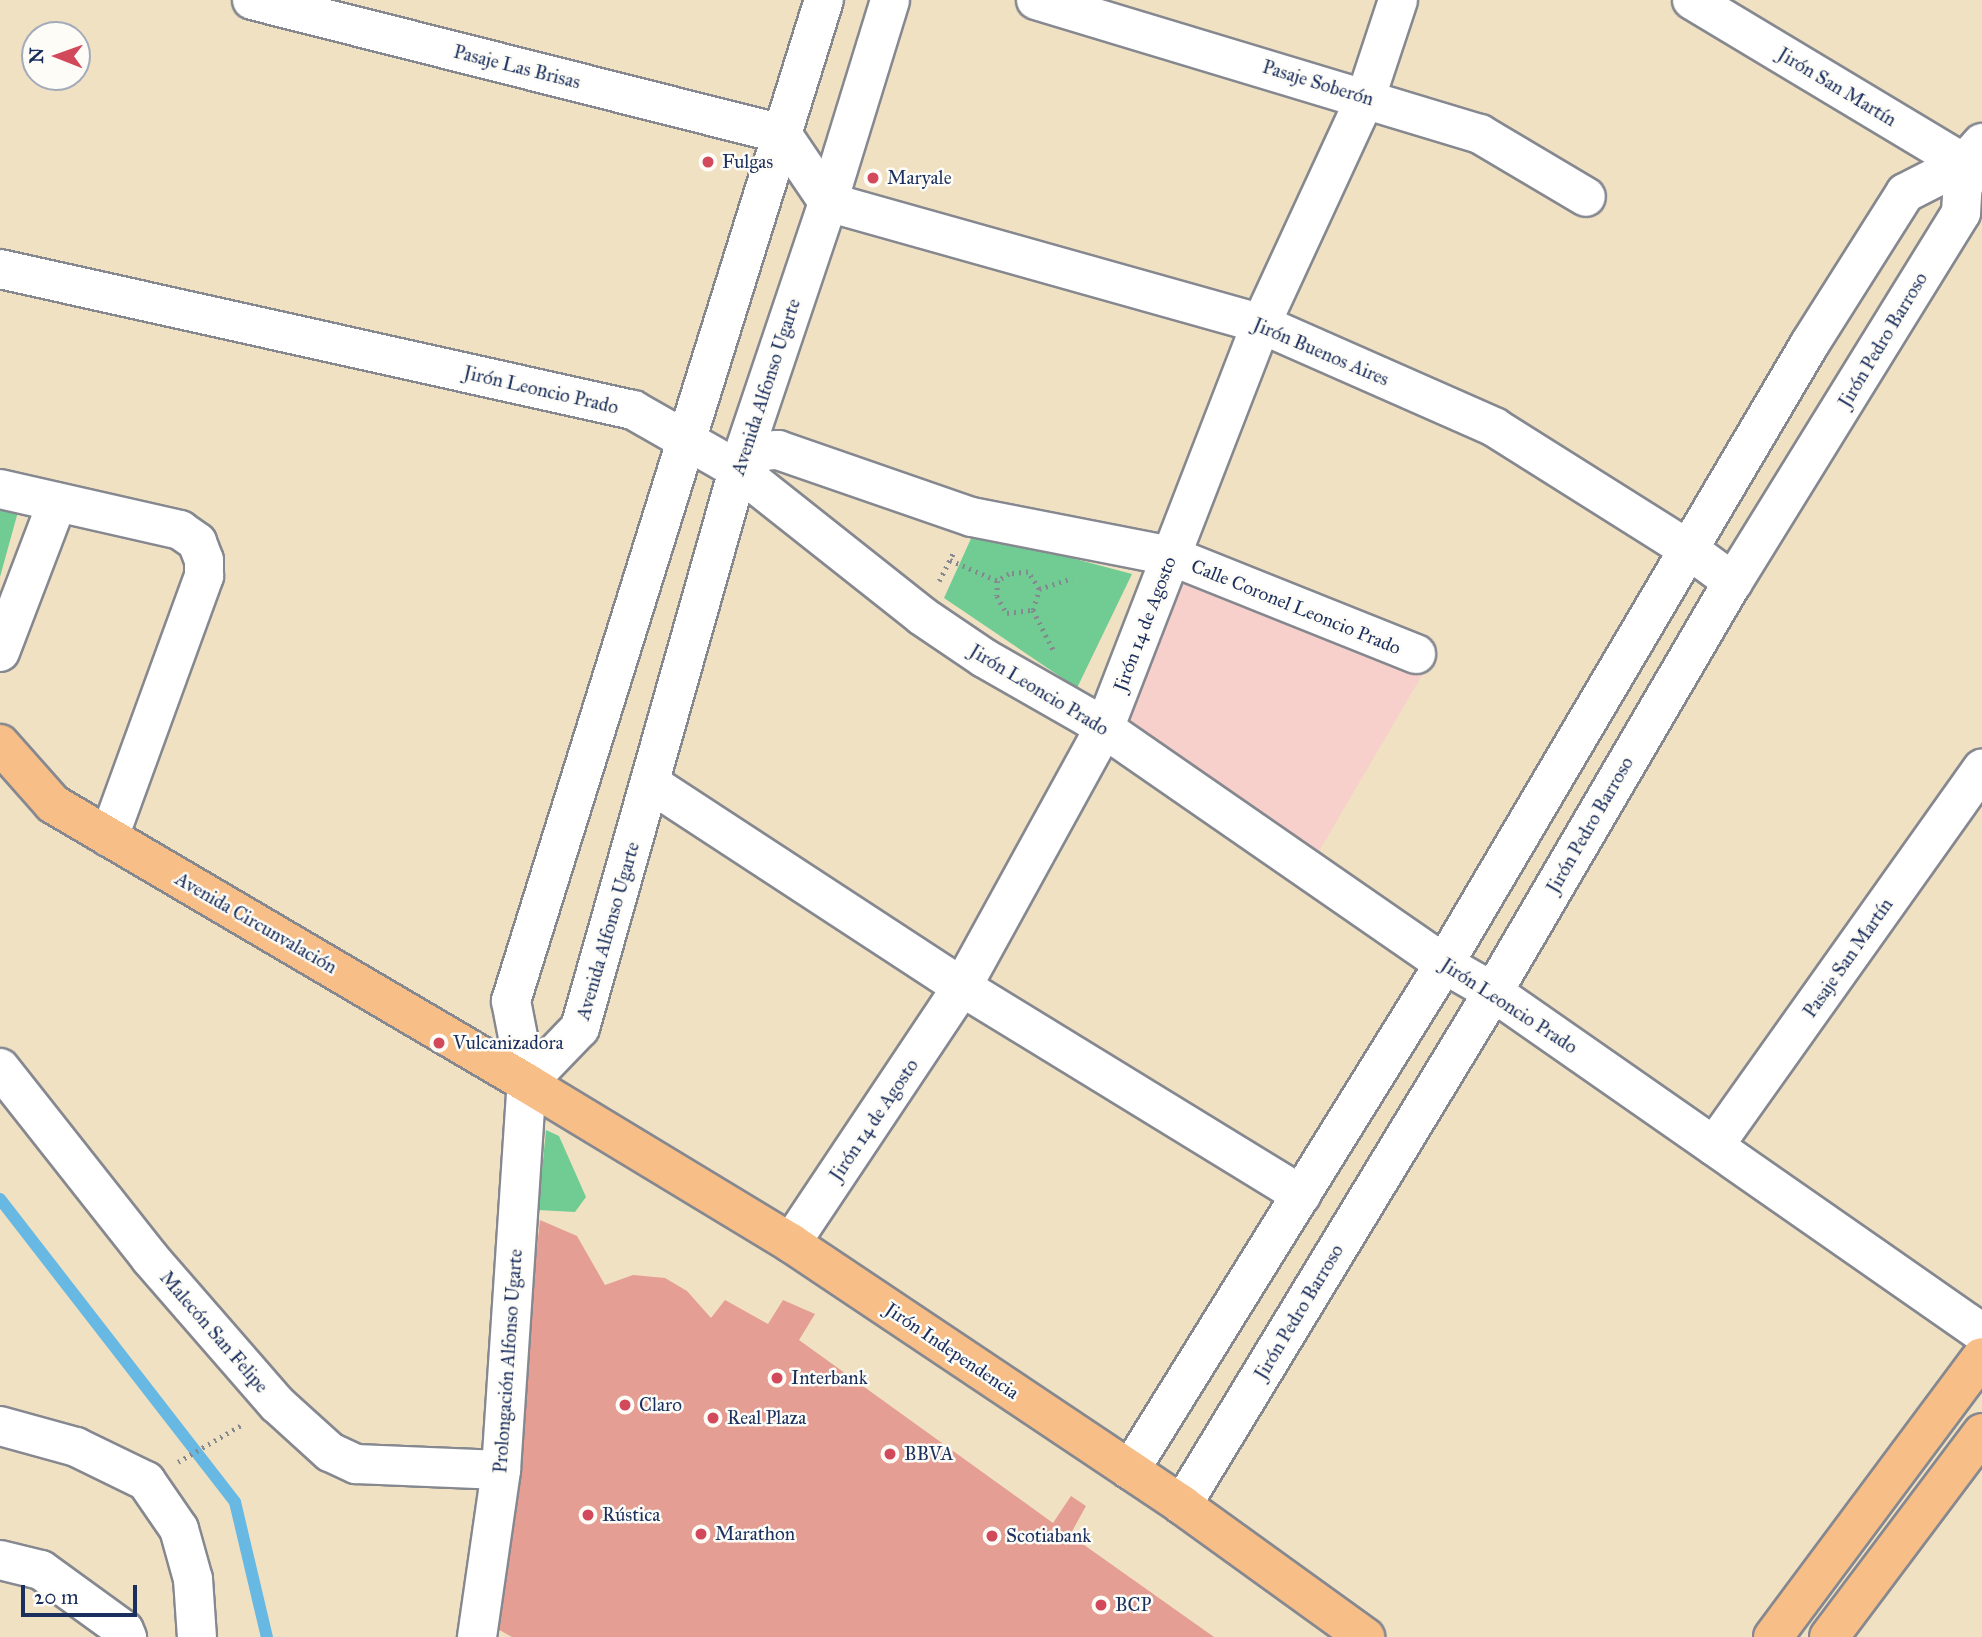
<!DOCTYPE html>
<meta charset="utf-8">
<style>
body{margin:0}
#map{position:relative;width:1982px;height:1637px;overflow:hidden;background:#f0e1c3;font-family:"IM FELL Great Primer",serif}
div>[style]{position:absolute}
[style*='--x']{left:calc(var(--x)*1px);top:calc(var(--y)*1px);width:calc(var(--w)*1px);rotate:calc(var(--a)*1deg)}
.built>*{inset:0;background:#f7d0cb}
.green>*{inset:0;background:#71cc93}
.stream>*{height:12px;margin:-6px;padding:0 6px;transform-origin:6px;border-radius:6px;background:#67b8e2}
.building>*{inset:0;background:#e59e93}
.path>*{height:4.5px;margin-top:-2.25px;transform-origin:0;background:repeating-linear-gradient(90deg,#868890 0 2px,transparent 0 7px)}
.roads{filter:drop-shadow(2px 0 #868890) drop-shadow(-2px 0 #868890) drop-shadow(0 2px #868890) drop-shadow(0 -2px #868890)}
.minor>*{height:38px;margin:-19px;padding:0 19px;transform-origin:19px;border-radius:19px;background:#fff}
.major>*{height:38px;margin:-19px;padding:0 19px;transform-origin:19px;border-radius:19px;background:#f7be87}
.dots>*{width:19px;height:19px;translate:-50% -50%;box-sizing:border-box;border:4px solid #fdfcf7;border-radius:50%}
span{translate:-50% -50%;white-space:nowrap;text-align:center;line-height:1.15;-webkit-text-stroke:5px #fdfcf7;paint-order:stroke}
.street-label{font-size:19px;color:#1b2f5e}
.poi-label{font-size:19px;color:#1b2f5e}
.left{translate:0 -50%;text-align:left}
.north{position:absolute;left:21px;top:21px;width:70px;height:70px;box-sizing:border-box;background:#fdfcf7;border:2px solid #a3aaba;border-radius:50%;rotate:271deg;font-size:19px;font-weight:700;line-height:28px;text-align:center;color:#1b2f5e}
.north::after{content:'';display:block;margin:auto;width:24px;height:32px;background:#d1495b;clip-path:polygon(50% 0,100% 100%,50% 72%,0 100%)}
.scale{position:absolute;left:21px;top:1585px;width:116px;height:32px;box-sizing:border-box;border:4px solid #1b2f5e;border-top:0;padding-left:9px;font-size:21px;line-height:24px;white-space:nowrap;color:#1b2f5e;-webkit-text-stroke:5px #fdfcf7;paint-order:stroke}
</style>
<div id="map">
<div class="built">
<div style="clip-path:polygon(1182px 578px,1424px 672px,1314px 860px,1124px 722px)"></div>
</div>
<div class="green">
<div style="clip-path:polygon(0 484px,24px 490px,0 577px)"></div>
<div style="clip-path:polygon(974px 532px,1132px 574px,1077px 688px,944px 598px)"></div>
<div style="clip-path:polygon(546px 1130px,559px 1136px,586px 1197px,575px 1212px,538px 1210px)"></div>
</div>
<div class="stream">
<div style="--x:0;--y:1199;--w:383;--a:52.2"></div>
<div style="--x:235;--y:1502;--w:139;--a:76.7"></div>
</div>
<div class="building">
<div style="clip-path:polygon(540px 1220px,577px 1236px,605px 1285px,633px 1275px,665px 1278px,687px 1291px,711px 1318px,725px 1300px,768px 1324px,783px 1300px,815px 1314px,799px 1340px,1053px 1523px,1071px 1496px,1086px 1506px,1070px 1535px,1214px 1637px,512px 1637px,496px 1628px)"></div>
</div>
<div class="path">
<div style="--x:950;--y:560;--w:52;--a:23.6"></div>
<div style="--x:998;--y:581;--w:15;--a:94"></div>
<div style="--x:997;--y:596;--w:20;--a:60"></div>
<div style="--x:1007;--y:613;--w:26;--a:-7"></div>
<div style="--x:1033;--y:610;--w:22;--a:-74"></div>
<div style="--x:1039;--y:589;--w:20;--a:-123"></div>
<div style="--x:1028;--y:572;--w:19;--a:174"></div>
<div style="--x:1009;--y:574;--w:13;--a:148"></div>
<div style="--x:939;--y:581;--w:34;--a:-63"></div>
<div style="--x:1039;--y:589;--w:35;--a:-18"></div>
<div style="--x:1033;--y:610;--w:48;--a:62.9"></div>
<div style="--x:178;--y:1462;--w:75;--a:-30.3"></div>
</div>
<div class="roads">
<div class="minor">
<div style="--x:252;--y:0;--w:547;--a:14.19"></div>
<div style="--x:782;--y:134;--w:82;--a:55.9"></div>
<div style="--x:828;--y:202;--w:450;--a:15.7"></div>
<div style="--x:1261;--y:324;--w:255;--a:23.8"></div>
<div style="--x:1494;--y:427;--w:229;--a:32.2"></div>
<div style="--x:1688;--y:549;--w:56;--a:36.3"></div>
<div style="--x:1036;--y:0;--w:464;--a:16.8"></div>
<div style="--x:1480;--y:134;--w:123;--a:30.7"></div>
<div style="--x:1692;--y:0;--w:336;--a:31"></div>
<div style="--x:0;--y:269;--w:649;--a:12.56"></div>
<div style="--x:633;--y:410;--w:121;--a:29.7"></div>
<div style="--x:738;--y:470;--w:235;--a:38.4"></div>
<div style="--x:922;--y:616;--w:75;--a:34.1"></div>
<div style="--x:984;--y:658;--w:121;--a:29.7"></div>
<div style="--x:1089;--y:718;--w:432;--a:34.7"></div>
<div style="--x:1444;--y:964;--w:56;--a:29.7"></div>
<div style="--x:1493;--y:992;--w:596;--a:34.89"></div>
<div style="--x:738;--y:470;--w:31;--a:-38"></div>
<div style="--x:762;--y:451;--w:16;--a:-4"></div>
<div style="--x:778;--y:450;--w:205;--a:19.1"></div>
<div style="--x:972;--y:517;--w:203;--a:11.1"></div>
<div style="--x:1171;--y:556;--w:264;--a:21.8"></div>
<div style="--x:0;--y:489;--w:185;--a:12.8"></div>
<div style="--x:180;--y:530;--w:21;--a:35"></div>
<div style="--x:197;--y:542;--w:19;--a:69"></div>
<div style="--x:204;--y:560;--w:16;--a:90"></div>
<div style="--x:204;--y:576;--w:278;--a:110"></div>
<div style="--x:0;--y:652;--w:160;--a:-69.1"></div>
<div style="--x:650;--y:783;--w:373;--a:33.2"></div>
<div style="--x:962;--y:987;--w:398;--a:31.5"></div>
<div style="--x:0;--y:1068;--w:242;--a:51.7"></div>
<div style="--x:150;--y:1258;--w:194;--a:49"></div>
<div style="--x:277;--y:1404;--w:72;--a:42.2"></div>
<div style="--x:330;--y:1452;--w:29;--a:25"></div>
<div style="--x:356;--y:1464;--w:145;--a:2.4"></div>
<div style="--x:527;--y:1083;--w:76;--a:-46.1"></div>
<div style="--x:580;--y:1028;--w:580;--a:-74.19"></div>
<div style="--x:738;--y:470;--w:283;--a:-71.4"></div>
<div style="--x:828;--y:202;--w:211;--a:-72.9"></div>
<div style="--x:1714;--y:1146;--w:463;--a:-54.6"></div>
<div style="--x:791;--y:1243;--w:308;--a:-56.3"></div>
<div style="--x:962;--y:987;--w:294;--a:-61.2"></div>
<div style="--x:1104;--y:729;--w:434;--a:-68.8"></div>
<div style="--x:1261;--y:324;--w:250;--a:-65.2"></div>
<div style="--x:1366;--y:97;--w:102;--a:-71.7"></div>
<div style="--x:0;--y:1426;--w:79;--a:15.4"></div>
<div style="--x:76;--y:1447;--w:78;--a:25.9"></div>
<div style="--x:146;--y:1481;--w:58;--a:55.5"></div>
<div style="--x:179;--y:1529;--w:52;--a:74.4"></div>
<div style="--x:193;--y:1579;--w:58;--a:86.1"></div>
<div style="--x:1130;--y:1470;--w:596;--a:-58.18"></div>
<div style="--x:1444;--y:964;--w:719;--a:-59.47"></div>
<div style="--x:1809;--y:345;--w:180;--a:-57.7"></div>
<div style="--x:1905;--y:193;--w:66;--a:-27"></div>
<div style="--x:1182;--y:1505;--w:600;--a:-58.77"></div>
<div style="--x:1493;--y:992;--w:475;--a:-59.7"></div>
<div style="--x:1733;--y:582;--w:434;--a:-58.3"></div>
<div style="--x:1961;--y:213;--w:50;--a:-86.6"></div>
<div style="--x:1964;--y:163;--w:27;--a:-48"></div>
<div style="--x:0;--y:1560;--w:42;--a:13.7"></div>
<div style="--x:41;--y:1570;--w:102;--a:35.9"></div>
<div style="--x:124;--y:1630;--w:8;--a:67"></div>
<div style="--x:477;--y:1637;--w:169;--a:-81.8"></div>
<div style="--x:501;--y:1470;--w:388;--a:-86.2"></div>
<div style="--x:527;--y:1083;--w:84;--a:-101"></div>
<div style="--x:511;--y:1001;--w:1049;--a:-72.64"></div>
</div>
<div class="major">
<div style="--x:0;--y:744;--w:80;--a:48.5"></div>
<div style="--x:53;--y:804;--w:550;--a:30.48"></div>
<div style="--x:527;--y:1083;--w:309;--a:31.2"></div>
<div style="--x:791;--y:1243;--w:471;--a:33.8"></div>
<div style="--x:1182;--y:1505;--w:226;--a:35.8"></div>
<div style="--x:1773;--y:1637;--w:349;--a:-53.3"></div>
<div style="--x:1829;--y:1637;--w:255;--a:-53.1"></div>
</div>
</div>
<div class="dots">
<div style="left:708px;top:162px;background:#d1495b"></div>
<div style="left:873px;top:178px;background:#d1495b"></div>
<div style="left:439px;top:1043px;background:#d1495b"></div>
<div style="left:777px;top:1378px;background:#d1495b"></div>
<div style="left:625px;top:1405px;background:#d1495b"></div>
<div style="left:713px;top:1418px;background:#d1495b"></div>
<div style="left:890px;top:1454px;background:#d1495b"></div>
<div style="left:588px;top:1515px;background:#d1495b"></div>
<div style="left:701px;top:1534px;background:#d1495b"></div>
<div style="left:992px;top:1536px;background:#d1495b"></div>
<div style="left:1101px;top:1605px;background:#d1495b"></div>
</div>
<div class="street-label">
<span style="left:517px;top:67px;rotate:14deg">Pasaje Las Brisas</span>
<span style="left:1318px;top:83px;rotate:17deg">Pasaje Soberón</span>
<span style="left:1837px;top:87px;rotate:31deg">Jirón San Martín</span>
<span style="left:1883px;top:340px;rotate:-59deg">Jirón Pedro Barroso</span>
<span style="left:1321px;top:352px;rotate:23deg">Jirón Buenos Aires</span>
<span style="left:766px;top:387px;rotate:-72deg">Avenida Alfonso Ugarte</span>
<span style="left:541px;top:390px;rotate:13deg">Jirón Leoncio Prado</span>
<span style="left:1296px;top:607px;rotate:22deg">Calle Coronel Leoncio Prado</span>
<span style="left:1145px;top:624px;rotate:-69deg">Jirón 14 de Agosto</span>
<span style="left:1039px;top:690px;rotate:31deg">Jirón Leoncio Prado</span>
<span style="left:1590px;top:825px;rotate:-60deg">Jirón Pedro Barroso</span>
<span style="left:256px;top:923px;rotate:30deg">Avenida Circunvalación</span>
<span style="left:608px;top:931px;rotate:-74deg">Avenida Alfonso Ugarte</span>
<span style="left:1848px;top:958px;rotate:-55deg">Pasaje San Martín</span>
<span style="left:1509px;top:1006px;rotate:33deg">Jirón Leoncio Prado</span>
<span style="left:874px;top:1120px;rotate:-56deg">Jirón 14 de Agosto</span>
<span style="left:1299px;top:1312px;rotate:-59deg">Jirón Pedro Barroso</span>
<span style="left:214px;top:1332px;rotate:49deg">Malecón San Felipe</span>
<span style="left:952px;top:1351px;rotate:34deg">Jirón Independencia</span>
<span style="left:508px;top:1361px;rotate:-86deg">Prolongación Alfonso Ugarte</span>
</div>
<div class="poi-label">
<span class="left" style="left:722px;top:162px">Fulgas</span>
<span class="left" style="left:887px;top:178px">Maryale</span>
<span class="left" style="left:453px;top:1043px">Vulcanizadora</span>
<span class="left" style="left:791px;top:1378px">Interbank</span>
<span class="left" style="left:639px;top:1405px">Claro</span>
<span class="left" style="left:727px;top:1418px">Real Plaza</span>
<span class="left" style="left:904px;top:1454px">BBVA</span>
<span class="left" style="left:602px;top:1515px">Rústica</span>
<span class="left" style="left:715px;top:1534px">Marathon</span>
<span class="left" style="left:1006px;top:1536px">Scotiabank</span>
<span class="left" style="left:1115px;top:1605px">BCP</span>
</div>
<div class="north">N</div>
<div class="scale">20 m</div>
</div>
